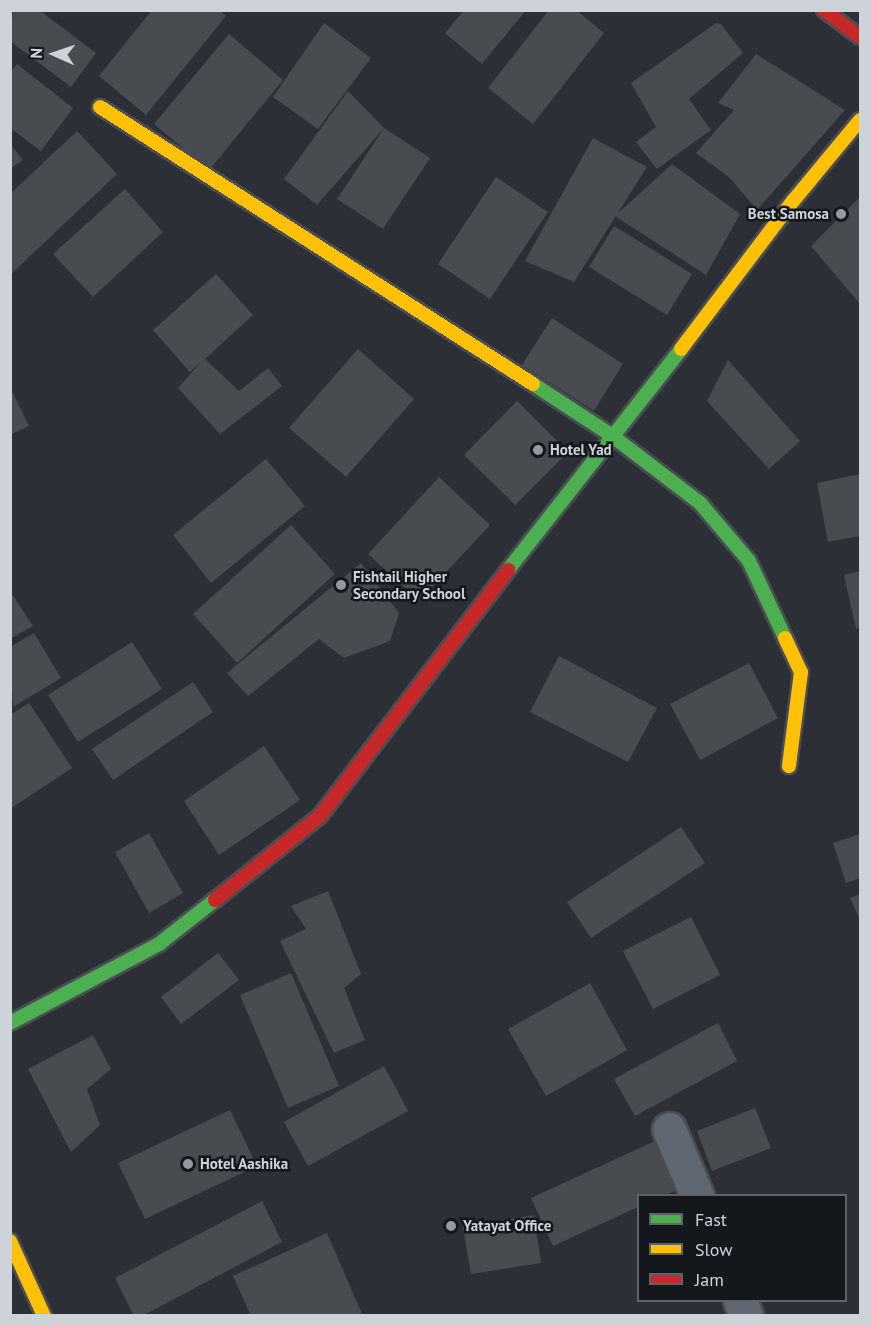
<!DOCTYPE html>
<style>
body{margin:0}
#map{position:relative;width:871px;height:1326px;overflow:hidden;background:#2c3036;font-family:"PT Sans",sans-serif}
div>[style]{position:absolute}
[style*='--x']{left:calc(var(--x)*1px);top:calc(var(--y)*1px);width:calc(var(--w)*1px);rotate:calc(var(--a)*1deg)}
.building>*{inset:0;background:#484c50}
.roads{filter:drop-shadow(2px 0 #4a4d53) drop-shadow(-2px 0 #4a4d53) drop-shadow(0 2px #4a4d53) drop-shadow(0 -2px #4a4d53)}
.street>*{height:33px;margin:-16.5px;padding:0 16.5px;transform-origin:16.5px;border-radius:16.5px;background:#5f6772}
.fast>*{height:14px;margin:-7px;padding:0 7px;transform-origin:7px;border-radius:7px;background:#4caf50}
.slow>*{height:14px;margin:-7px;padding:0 7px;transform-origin:7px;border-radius:7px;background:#ffc107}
.jam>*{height:14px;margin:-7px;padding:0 7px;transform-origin:7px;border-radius:7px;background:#c62828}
.dots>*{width:16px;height:16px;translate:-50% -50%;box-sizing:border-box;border:3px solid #14171c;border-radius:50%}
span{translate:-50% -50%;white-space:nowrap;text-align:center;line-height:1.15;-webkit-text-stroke:5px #14171c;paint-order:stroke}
.poi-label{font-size:15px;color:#ced3da;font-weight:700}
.right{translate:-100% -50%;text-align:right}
.left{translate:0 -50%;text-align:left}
.frame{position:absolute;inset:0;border:12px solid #ced3da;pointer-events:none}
.legend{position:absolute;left:637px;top:1194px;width:210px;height:108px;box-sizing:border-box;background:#14171c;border:2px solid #5e6268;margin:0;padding:8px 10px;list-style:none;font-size:18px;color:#ced3da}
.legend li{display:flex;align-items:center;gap:12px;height:30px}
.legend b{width:30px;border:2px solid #5e6268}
.north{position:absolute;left:24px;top:24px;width:60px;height:60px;-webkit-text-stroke:4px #14171c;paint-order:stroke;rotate:273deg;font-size:16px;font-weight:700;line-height:24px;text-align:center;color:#ced3da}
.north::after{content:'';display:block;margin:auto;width:21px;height:27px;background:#ced3da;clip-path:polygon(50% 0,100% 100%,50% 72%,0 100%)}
</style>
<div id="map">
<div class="building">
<div style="clip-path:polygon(13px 10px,39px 10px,96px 53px,71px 87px,10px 41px)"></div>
<div style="clip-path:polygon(152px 10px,219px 10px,226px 16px,146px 115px,99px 76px)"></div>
<div style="clip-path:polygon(464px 10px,526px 10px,482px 64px,445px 33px)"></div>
<div style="clip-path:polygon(549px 10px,576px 10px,604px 33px,533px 124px,488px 88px)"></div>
<div style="clip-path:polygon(324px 23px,371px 58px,318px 129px,273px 97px)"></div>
<div style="clip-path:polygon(716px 23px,721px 24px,743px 53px,689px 99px,711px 130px,657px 169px,636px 142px,656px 127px,631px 83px)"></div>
<div style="clip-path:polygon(229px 34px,283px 80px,209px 170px,154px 124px)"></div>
<div style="clip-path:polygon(756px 54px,845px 110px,757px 210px,730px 178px,696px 153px,734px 110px,718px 103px)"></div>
<div style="clip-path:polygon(17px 64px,73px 108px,41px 151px,10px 128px,10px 73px)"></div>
<div style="clip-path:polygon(348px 91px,384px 128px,317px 205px,284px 179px)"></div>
<div style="clip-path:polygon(384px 128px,430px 158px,383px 229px,337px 199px)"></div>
<div style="clip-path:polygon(77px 131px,117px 174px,10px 275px,10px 194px)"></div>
<div style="clip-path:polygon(593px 138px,647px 167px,574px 282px,525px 261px)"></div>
<div style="clip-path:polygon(10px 144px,23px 160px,10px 169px)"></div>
<div style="clip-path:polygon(672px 164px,740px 214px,706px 275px,615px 216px)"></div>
<div style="clip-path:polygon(496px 177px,548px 212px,490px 299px,438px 264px)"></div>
<div style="clip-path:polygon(125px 189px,163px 232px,93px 297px,53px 254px)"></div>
<div style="clip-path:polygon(860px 197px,860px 304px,811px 246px)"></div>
<div style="clip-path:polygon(614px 226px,692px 274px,667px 315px,589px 267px)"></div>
<div style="clip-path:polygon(216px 274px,253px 315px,205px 359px,239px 391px,268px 368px,282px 386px,220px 434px,178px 388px,201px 362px,190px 372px,153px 330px)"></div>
<div style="clip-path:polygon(552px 318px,623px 364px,594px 411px,522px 365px)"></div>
<div style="clip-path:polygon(358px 349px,414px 399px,346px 477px,289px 428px)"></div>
<div style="clip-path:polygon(728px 360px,800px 441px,769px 469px,707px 401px)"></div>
<div style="clip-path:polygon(10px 387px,29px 426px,10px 435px)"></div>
<div style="clip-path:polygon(517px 401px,568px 452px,515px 505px,464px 455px)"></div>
<div style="clip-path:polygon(266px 459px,305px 506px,211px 583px,173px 535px)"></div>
<div style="clip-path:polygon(860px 474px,860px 536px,828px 542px,817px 483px)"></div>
<div style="clip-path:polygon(439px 477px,490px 525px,419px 601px,368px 554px)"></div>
<div style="clip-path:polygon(291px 525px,335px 574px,237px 663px,193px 614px)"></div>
<div style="clip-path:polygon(361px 563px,399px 613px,390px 641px,344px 658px,319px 639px,248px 696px,227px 673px)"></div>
<div style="clip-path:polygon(860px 571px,860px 628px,856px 629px,844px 575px)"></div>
<div style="clip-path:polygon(10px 591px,33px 626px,10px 639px)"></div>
<div style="clip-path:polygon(34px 633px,61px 678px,13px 707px,10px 647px)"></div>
<div style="clip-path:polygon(132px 642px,162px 689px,78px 742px,48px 695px)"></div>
<div style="clip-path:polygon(559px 656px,657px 708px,628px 762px,530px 712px)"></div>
<div style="clip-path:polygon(749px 663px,778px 718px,700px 760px,670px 704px)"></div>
<div style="clip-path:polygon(193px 682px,213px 712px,113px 780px,92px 749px)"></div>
<div style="clip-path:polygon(29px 703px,72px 768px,10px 809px,10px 715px)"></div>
<div style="clip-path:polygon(264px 746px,300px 800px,219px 855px,184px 801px)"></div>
<div style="clip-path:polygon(681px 827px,705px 863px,591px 938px,567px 902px)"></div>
<div style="clip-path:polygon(149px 833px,183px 893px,149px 913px,115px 852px)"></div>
<div style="clip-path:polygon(860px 834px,860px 878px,846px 883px,833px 843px)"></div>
<div style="clip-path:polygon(328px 891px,361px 974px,344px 988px,365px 1040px,334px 1053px,280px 941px,306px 929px,291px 906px)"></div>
<div style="clip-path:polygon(860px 894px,860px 920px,850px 898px)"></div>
<div style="clip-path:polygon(691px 917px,720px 975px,653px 1009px,623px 951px)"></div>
<div style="clip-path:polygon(218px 953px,239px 980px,181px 1024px,161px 997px)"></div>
<div style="clip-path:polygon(291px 973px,339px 1086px,288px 1108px,240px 995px)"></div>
<div style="clip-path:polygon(590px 983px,627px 1050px,546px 1096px,508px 1029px)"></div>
<div style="clip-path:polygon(718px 1023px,737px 1061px,635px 1116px,614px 1079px)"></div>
<div style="clip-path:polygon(93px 1035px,111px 1069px,87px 1089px,100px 1125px,71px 1152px,28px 1069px)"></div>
<div style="clip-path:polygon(384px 1066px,408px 1111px,308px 1166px,284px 1122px)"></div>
<div style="clip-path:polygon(755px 1108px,771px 1148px,712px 1171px,697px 1131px)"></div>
<div style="clip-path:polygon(230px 1110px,257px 1166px,145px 1219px,118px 1163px)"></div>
<div style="clip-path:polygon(655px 1141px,677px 1190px,664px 1196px,638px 1196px,638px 1207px,553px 1246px,531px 1198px)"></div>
<div style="clip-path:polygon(262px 1201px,282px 1242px,142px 1316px,134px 1316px,115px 1278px)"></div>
<div style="clip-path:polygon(534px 1215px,541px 1263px,471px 1274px,463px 1227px)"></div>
<div style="clip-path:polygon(327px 1233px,363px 1316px,251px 1316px,233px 1276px)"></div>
</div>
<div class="roads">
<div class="street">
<div style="--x:669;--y:1129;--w:73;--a:67.3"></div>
<div style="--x:740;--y:1300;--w:17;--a:69"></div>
</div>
<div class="fast">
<div style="--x:533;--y:384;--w:93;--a:33.2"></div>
<div style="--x:611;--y:435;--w:112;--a:37.4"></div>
<div style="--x:700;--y:503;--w:76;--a:49.8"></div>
<div style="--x:749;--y:561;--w:85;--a:64.9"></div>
<div style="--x:508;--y:570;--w:281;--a:-51.9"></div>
<div style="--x:10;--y:1023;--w:169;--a:-27.9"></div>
<div style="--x:159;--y:944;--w:71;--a:-38.2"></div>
</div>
<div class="slow">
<div style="--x:100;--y:107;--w:514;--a:32.61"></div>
<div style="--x:681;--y:349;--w:186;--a:-52.9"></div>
<div style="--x:793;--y:201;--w:105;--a:-50.4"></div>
<div style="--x:785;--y:638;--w:38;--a:65"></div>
<div style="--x:801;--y:672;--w:95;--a:97.3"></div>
<div style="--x:10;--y:1241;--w:82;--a:65.6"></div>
</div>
<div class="jam">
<div style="--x:824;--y:10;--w:45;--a:36.9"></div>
<div style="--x:215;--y:900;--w:134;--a:-38.7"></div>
<div style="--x:320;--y:816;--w:310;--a:-52.6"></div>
</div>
</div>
<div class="dots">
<div style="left:841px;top:214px;background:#959aa1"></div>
<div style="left:538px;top:450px;background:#959aa1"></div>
<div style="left:341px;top:585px;background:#959aa1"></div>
<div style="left:188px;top:1164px;background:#959aa1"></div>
<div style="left:451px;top:1226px;background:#959aa1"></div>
</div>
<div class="poi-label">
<span class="right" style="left:829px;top:214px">Best Samosa</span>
<span class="left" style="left:550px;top:450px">Hotel Yad</span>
<span class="left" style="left:353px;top:585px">Fishtail Higher<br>Secondary School</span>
<span class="left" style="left:200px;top:1164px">Hotel Aashika</span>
<span class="left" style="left:463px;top:1226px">Yatayat Office</span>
</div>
<div class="frame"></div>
<ul class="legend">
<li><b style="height:8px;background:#4caf50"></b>Fast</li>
<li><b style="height:8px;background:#ffc107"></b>Slow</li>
<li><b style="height:8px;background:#c62828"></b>Jam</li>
</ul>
<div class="north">N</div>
</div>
